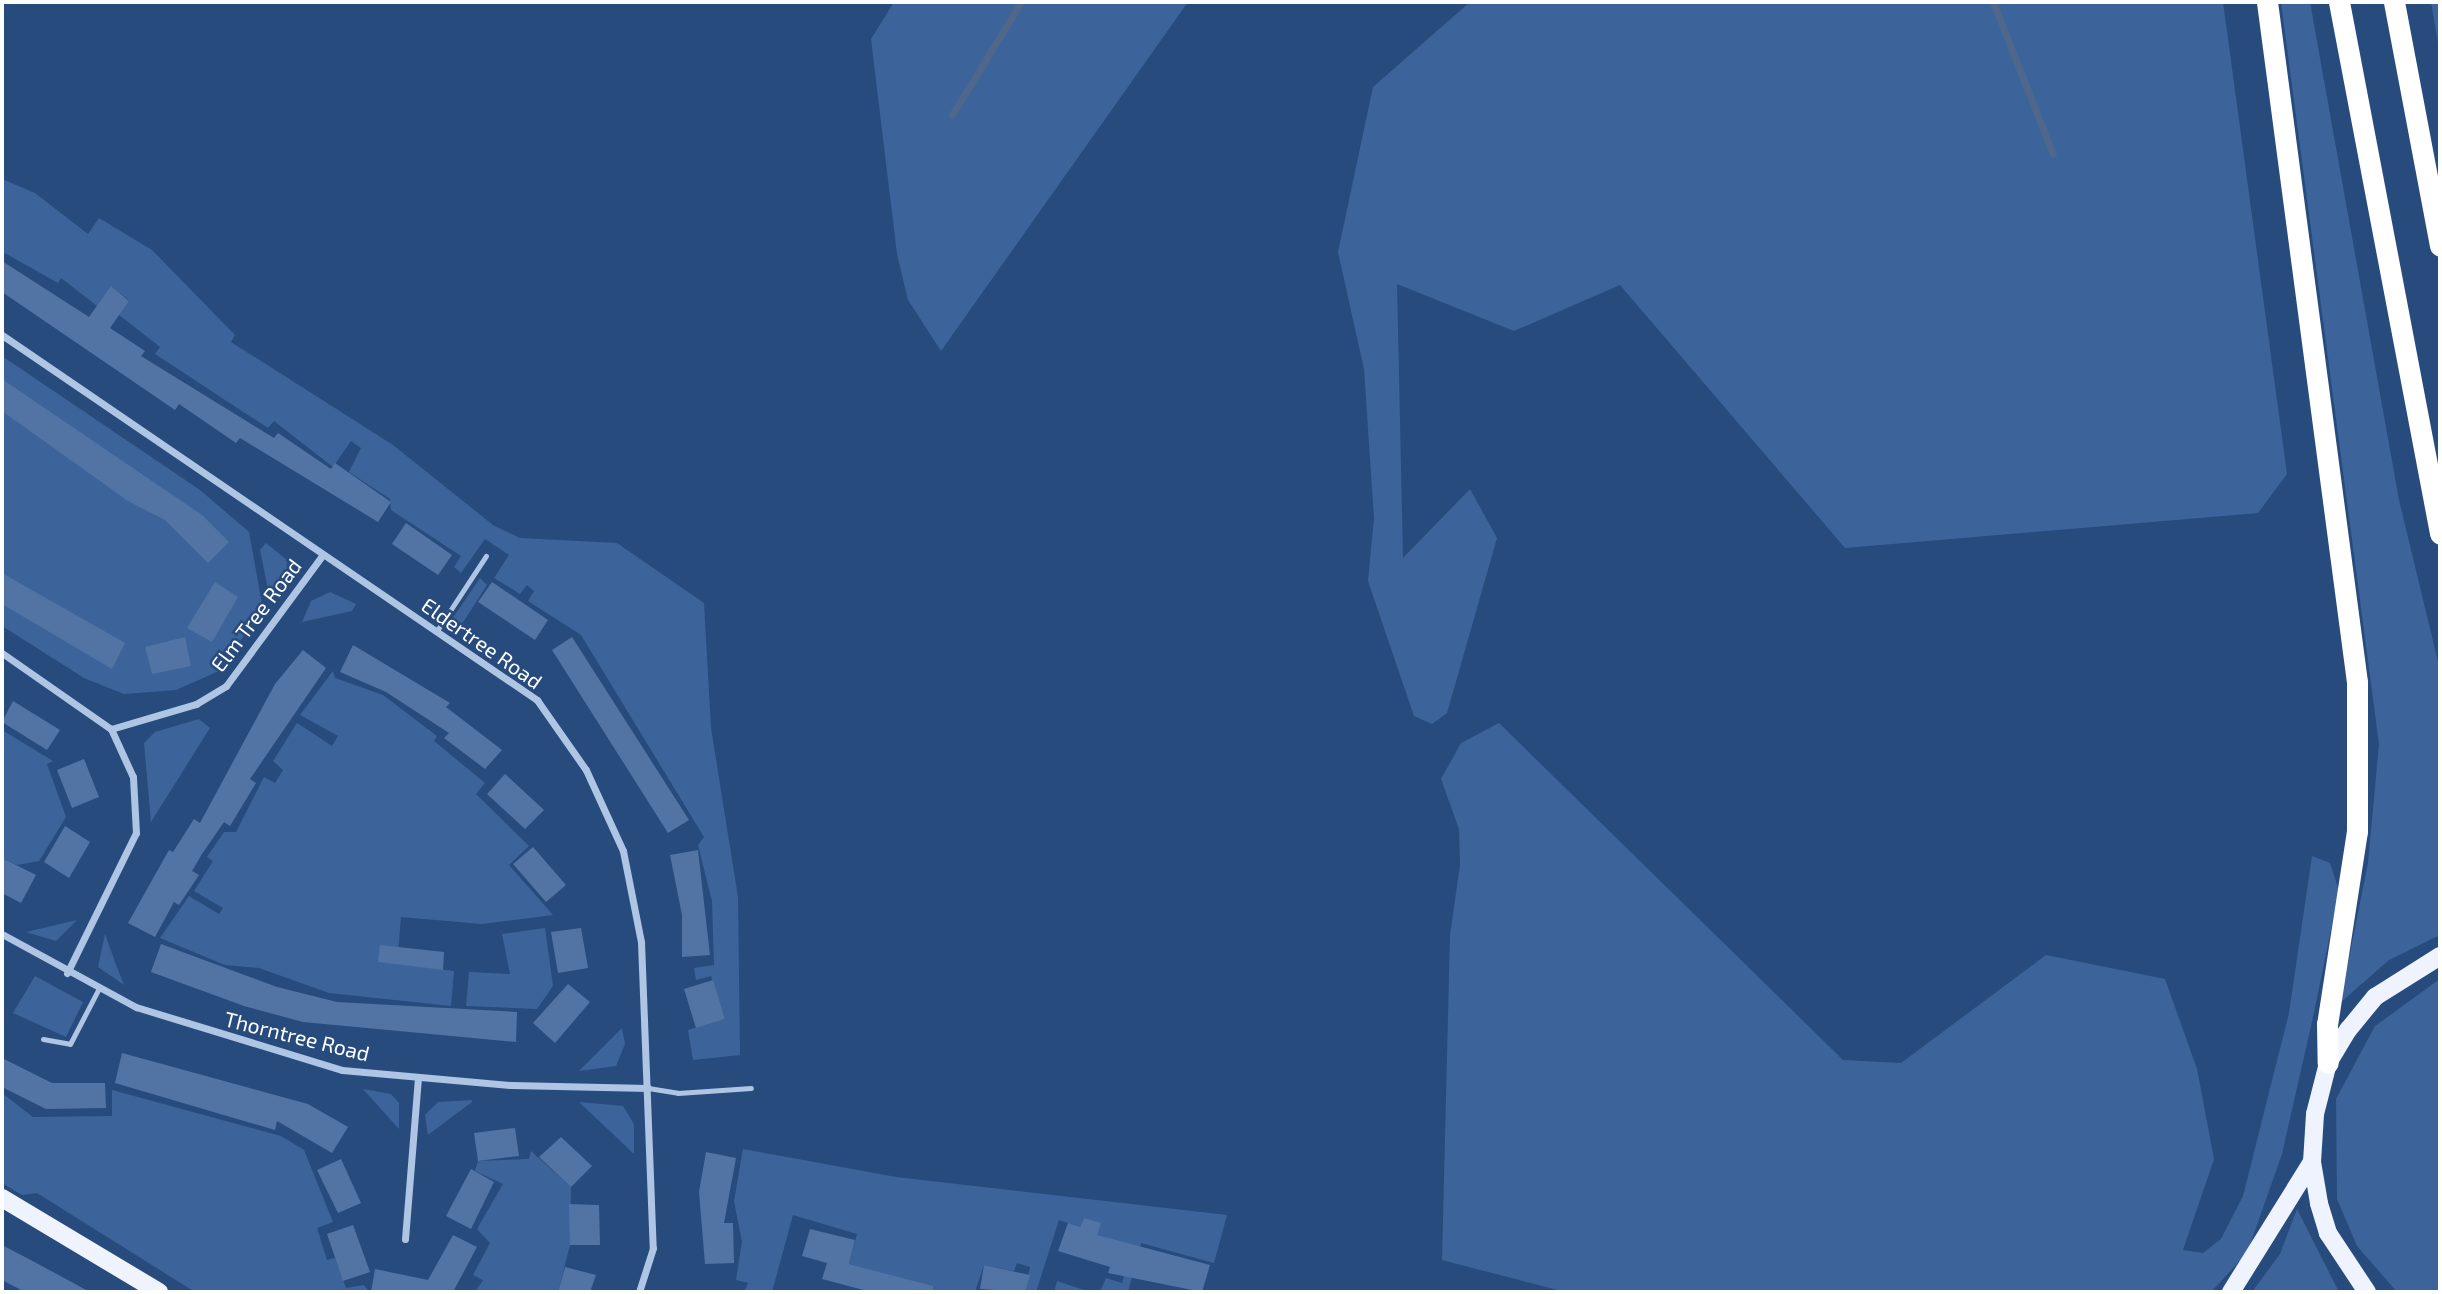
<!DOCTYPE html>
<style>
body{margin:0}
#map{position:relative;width:2442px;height:1294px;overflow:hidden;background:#284b7d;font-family:"Exo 2",sans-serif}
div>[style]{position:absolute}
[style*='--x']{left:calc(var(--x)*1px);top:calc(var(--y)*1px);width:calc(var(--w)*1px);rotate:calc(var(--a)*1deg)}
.green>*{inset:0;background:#3c649a}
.stream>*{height:7px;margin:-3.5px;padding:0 3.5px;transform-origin:3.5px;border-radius:3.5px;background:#4e678b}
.building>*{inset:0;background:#5174a5}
.lane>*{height:5px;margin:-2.5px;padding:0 2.5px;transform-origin:2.5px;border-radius:2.5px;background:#aec5e4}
.street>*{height:7px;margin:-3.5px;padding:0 3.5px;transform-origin:3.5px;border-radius:3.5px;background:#aec5e4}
.primary>*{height:18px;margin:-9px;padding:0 9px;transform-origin:9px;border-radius:9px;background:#eef3fd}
.highway>*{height:21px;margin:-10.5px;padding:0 10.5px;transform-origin:10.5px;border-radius:10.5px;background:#fff}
span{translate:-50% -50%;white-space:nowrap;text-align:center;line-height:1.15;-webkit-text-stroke:5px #284b7d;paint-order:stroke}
.street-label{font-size:21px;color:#fff}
.frame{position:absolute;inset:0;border:4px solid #fff;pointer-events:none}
</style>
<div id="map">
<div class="green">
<div style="clip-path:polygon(894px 2px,1188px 2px,941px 351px,908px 300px,897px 254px,871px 39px)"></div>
<div style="clip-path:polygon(1470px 2px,2223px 2px,2287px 474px,2258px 513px,1845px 548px,1620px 285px,1514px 331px,1397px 284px,1403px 558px,1470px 489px,1497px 538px,1447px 713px,1432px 724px,1414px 716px,1368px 581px,1374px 518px,1364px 369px,1338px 252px,1373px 87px)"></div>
<div style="clip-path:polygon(2281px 2px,2310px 2px,2399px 500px,2440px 670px,2440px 935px,2389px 960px,2340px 1003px,2368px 863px,2379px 744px)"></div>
<div style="clip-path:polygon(2431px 2px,2440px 2px,2440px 54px)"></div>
<div style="clip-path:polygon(2px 179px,35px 193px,88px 234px,99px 218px,152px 250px,235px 335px,231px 342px,393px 445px,493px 525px,520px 538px,617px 543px,704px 603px,711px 728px,738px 897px,740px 1055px,693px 1060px,688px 1030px,725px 1019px,711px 976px,696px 980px,694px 968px,714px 965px,712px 901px,698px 845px,704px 837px,581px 635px,528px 601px,534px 591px,527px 585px,520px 594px,494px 578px,509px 555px,485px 539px,461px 573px,454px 567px,461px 556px,391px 510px,390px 499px,349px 472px,361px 448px,351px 441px,333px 467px,274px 421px,268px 428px,155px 354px,160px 347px,119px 315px,129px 300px,112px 287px,97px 306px,61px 278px,58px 283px,3px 252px)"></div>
<div style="clip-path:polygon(2px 356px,200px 490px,249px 532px,263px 609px,219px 671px,176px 690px,124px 694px,84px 678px,2px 626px)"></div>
<div style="clip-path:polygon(266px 543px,287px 560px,286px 583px,271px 604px,260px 550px)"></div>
<div style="clip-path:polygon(480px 578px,487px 585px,460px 627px,450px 622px)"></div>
<div style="clip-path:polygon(330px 592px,356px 604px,352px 611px,302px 622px,311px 601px)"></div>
<div style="clip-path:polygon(333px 671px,335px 678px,383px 695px,437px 736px,434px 741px,485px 783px,476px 794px,529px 846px,509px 865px,553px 915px,482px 924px,401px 917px,397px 964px,454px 971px,451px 1006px,329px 993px,259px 968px,225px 965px,160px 938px,189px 896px,219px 914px,223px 908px,194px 891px,213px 861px,207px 857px,224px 832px,236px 832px,264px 777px,275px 783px,283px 770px,273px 761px,297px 723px,332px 746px,338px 736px,300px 715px)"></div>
<div style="clip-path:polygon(199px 719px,210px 728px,151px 822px,144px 743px,155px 732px)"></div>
<div style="clip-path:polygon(1499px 723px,1843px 1060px,1901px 1063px,2046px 955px,2165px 979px,2197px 1069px,2214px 1159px,2183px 1250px,2203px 1253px,2221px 1239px,2243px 1196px,2289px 1013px,2312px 856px,2330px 863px,2339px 891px,2313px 1017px,2282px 1154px,2247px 1253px,2211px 1292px,1565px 1292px,1442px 1260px,1450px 935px,1460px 865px,1459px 829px,1441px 779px,1461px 743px)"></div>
<div style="clip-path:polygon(2px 730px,53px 761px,47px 764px,66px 817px,39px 861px,17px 865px,2px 858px)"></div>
<div style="clip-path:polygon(77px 920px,56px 941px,26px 932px)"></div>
<div style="clip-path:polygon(545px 928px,553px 986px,537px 1009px,466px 1006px,469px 972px,510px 974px,502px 934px)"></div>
<div style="clip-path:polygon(105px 934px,115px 962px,124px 985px,98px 967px)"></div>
<div style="clip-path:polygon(35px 976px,83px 1002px,66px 1037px,13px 1013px)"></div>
<div style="clip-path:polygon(2440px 979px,2440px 1292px,2397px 1292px,2357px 1246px,2337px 1199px,2336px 1099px,2375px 1026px)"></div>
<div style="clip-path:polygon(622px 1028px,625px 1044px,616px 1066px,579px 1071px)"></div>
<div style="clip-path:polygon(363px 1089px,391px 1094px,399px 1103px,399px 1129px)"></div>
<div style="clip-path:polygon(112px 1090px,281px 1136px,304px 1150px,333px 1222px,317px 1228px,327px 1260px,335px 1258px,346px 1288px,364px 1285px,369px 1292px,195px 1292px,37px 1193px,22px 1195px,2px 1183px,2px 1093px,33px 1117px,112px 1116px)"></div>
<div style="clip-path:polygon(472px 1100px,472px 1102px,428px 1135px,425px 1115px,438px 1102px)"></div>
<div style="clip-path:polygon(579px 1102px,623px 1106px,634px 1124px,634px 1154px)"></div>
<div style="clip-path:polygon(743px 1149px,896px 1177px,1227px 1215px,1214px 1263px,1141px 1243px,1128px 1292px,1100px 1292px,1106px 1278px,1122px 1283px,1133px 1246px,1097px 1235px,1084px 1218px,1080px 1227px,1059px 1220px,1036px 1292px,1025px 1292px,1030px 1267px,1017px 1263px,1014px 1271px,984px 1265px,975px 1292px,929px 1292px,931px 1286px,849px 1264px,857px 1234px,793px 1215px,772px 1292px,744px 1292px,748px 1283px,736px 1280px,742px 1242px,734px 1201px)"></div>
<div style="clip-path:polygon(531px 1151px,571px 1187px,570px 1245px,558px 1292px,475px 1292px,483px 1280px,473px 1275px,490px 1243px,477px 1229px,503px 1184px,475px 1171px,478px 1161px,529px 1159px)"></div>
<div style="clip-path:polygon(2297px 1209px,2339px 1292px,2252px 1292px,2280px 1254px)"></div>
<div style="clip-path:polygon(1057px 1281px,1090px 1292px,1054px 1292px)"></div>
</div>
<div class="stream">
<div style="--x:1993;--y:2;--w:163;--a:68.5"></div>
<div style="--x:952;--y:115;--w:132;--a:-58.6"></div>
</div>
<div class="building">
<div style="clip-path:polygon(2px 261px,89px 317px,111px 286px,129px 301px,110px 328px,145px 351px,141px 356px,274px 438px,278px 433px,331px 469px,335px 463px,391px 502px,378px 522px,240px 438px,236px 443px,179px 404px,175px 410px,2px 292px)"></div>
<div style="clip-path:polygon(2px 379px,202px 515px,229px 542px,208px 563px,165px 520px,128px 501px,2px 411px)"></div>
<div style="clip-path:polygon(406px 523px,452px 555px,438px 575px,392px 544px)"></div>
<div style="clip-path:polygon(2px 573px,125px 643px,112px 669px,2px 604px)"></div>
<div style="clip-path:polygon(215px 582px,238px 597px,212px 642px,187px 628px)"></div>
<div style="clip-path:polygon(492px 582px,548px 620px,535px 640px,478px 602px)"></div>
<div style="clip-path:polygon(185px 637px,191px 666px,152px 674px,145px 647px)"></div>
<div style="clip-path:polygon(572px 637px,689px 820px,668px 833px,552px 650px)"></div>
<div style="clip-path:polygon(353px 645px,450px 703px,446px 707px,502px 750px,485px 769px,444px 738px,449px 733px,386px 692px,340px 672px)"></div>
<div style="clip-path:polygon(303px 650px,326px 668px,250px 779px,256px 783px,230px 826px,224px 822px,202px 854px,192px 871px,199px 875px,179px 905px,174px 902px,155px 937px,128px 923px,169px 850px,173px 852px,194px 819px,200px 823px,275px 684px)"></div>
<div style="clip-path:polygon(13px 701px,60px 730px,47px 750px,2px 722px)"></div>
<div style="clip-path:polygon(84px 759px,99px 797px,72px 808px,57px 770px)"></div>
<div style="clip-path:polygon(505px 774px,544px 810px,525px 829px,487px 794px)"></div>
<div style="clip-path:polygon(65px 826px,90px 842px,69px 878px,44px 862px)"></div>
<div style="clip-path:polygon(533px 847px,566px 885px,546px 902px,513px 864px)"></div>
<div style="clip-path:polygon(698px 850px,710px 955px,682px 957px,682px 915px,670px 855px)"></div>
<div style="clip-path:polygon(2px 858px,36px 875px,21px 903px,2px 893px)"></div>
<div style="clip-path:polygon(581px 928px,588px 968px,558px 973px,551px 932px)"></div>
<div style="clip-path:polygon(161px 944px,277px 987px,337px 1002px,517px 1012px,516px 1042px,303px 1022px,244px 1006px,151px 972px)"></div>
<div style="clip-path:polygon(380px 945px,444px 952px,443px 970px,378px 962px)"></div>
<div style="clip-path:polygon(713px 980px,725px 1019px,696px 1028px,684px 989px)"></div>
<div style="clip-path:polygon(568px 984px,590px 1002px,555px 1043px,533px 1023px)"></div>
<div style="clip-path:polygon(122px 1053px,308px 1104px,348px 1127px,332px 1153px,277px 1121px,275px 1130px,115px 1083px)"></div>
<div style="clip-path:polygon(2px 1058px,52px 1083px,105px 1083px,106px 1108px,46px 1109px,2px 1087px)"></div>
<div style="clip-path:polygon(515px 1128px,519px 1156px,478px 1161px,474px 1133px)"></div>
<div style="clip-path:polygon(561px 1137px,592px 1166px,571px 1187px,539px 1157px)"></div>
<div style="clip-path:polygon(706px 1152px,736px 1158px,724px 1223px,733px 1223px,734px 1263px,705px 1264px,699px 1192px)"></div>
<div style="clip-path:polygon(341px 1159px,361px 1203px,338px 1213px,317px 1170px)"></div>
<div style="clip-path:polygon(471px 1169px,494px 1182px,471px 1229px,446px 1216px)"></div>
<div style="clip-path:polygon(569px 1204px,599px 1205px,600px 1245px,570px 1245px)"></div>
<div style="clip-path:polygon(1084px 1218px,1101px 1223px,1097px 1235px,1210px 1265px,1202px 1292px,1108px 1273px,1110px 1267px,1058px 1251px,1068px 1223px,1080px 1227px)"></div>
<div style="clip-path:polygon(353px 1225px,370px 1272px,343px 1281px,327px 1234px)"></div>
<div style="clip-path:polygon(810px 1229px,855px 1240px,849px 1264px,933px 1286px,933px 1292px,871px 1292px,822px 1279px,827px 1263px,802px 1256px)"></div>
<div style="clip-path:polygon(453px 1235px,477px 1247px,453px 1292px,371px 1292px,375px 1269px,428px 1280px)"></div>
<div style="clip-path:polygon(2px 1245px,27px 1258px,90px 1292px,25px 1292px,2px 1280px)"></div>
<div style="clip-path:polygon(984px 1265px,1030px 1275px,1025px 1292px,980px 1289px)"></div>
<div style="clip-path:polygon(565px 1267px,596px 1275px,590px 1292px,558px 1292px)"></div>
</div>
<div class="lane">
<div style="--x:436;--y:632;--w:91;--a:-56.7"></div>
<div style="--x:43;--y:1039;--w:27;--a:10"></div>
<div style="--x:70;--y:1044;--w:61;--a:-62.6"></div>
<div style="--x:648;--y:1088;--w:30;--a:9"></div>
<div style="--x:678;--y:1093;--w:73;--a:-3.9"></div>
</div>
<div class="street">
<div style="--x:2;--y:335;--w:648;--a:34.3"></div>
<div style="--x:537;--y:700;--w:85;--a:55"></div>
<div style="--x:586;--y:770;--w:89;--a:65.4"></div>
<div style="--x:623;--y:851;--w:93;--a:78.8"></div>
<div style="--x:641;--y:942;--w:306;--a:87.8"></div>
<div style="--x:653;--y:1248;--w:46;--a:107.7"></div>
<div style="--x:2;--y:653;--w:133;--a:34.9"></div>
<div style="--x:2;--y:934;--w:153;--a:28.6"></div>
<div style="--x:136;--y:1007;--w:215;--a:17"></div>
<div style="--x:342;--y:1070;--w:170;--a:5.1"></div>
<div style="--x:511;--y:1085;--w:137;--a:1.3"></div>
<div style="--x:67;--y:973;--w:156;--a:-63.8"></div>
<div style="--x:136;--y:833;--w:56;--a:-93.1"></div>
<div style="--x:133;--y:777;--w:53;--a:-114.6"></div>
<div style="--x:111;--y:729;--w:89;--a:-16.4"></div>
<div style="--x:196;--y:704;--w:35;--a:-31"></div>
<div style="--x:226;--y:686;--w:162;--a:-53.6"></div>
<div style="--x:405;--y:1239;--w:162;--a:-85.4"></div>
</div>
<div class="primary">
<div style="--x:2;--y:1198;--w:183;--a:30.9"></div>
<div style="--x:2231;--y:1292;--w:153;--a:-58.1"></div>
<div style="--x:2367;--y:1292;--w:71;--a:-123.5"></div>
<div style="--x:2328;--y:1233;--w:31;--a:-107"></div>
<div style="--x:2319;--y:1203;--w:42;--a:-99.7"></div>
<div style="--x:2312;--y:1162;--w:48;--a:-86.4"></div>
<div style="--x:2315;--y:1114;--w:53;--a:-75.7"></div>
<div style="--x:2328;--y:1063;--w:39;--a:-59"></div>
<div style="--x:2348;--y:1030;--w:43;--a:-50.7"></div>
<div style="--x:2375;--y:997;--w:77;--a:-32.2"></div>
</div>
<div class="highway">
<div style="--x:2267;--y:2;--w:686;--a:82.46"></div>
<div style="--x:2357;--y:682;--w:149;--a:90"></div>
<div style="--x:2357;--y:831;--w:195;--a:98.8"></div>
<div style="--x:2327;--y:1024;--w:39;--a:89"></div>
<div style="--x:2339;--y:2;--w:541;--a:79.23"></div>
<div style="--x:2394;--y:2;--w:248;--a:79.3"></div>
</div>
<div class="street-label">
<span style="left:256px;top:615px;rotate:-53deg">Elm Tree Road</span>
<span style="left:482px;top:643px;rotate:35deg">Eldertree Road</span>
<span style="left:297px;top:1036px;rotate:14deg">Thorntree Road</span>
</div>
<div class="frame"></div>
</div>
